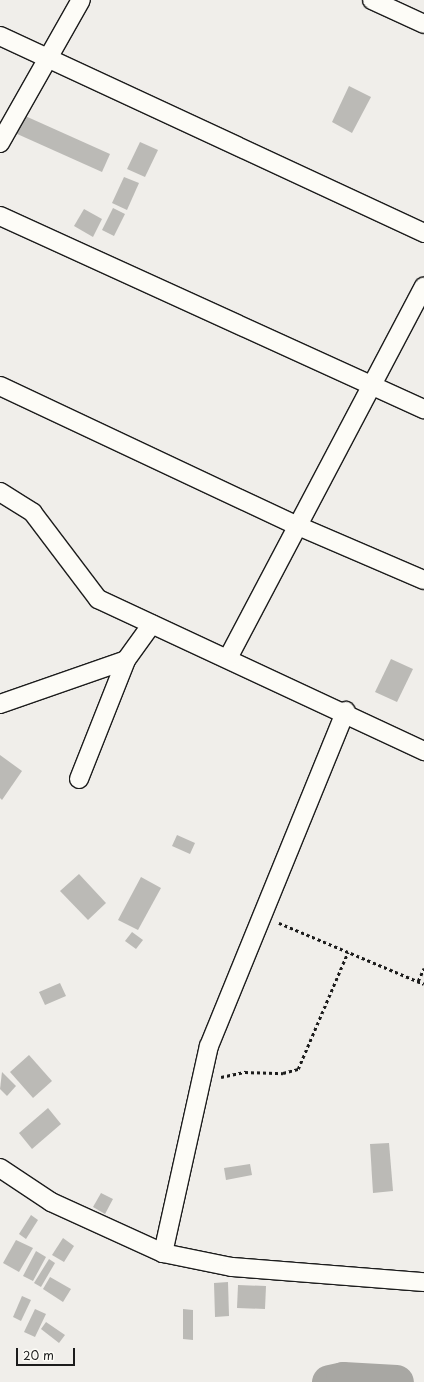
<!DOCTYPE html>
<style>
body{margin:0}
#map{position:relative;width:424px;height:1382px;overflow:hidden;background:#f0eeea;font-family:"Playpen Sans",sans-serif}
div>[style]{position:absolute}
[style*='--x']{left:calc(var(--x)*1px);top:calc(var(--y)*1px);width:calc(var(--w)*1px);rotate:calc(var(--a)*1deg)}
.river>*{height:35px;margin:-17.5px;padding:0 17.5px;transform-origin:17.5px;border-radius:17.5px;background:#a8a7a3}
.building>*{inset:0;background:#bbbab6}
.path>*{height:2.5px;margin-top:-1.25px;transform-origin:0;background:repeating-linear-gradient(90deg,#1c1c1c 0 3px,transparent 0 6px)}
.roads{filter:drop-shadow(1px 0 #1c1c1c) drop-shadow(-1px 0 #1c1c1c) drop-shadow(0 1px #1c1c1c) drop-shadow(0 -1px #1c1c1c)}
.street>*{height:18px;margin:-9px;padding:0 9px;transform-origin:9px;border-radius:9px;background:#fdfcf7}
span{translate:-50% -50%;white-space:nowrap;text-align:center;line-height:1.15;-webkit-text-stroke:4px #fdfcf7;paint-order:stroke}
.scale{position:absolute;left:16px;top:1348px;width:59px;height:18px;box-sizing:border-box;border:2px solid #1c1c1c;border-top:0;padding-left:5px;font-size:12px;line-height:14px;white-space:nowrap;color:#1c1c1c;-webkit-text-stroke:3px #fdfcf7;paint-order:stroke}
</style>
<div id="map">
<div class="river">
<div style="--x:329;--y:1382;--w:14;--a:-12"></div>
<div style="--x:343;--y:1379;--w:53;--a:3.2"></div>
</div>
<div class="building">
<div style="clip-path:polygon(349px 86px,371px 97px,352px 133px,332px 122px)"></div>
<div style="clip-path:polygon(23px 115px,110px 154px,102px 172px,15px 133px)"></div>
<div style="clip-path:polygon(140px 142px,158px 150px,145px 177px,127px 169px)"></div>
<div style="clip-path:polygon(124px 177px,139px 183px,127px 210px,112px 203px)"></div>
<div style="clip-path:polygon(113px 208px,125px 214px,114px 236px,102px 230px)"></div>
<div style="clip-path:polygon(84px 209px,102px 219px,93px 237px,74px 226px)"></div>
<div style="clip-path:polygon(391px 659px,413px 669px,397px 702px,375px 692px)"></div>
<div style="clip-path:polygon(0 755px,22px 771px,2px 800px,0 798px)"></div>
<div style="clip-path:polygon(177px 835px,195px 843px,190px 854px,172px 846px)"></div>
<div style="clip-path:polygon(79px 874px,106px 903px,88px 920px,60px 891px)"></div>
<div style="clip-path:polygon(141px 877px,161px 888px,138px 930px,118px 920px)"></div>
<div style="clip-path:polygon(132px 932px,143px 940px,136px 949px,125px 941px)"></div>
<div style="clip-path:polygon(60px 983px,66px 996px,45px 1005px,39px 992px)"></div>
<div style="clip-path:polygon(29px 1055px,52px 1081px,33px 1098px,10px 1072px)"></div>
<div style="clip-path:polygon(2px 1072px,16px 1086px,7px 1096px,0 1089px)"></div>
<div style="clip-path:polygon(48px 1108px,61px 1124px,32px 1149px,19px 1133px)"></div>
<div style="clip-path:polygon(389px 1143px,393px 1191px,373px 1193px,370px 1144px)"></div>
<div style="clip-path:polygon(250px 1164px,252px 1175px,226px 1180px,224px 1168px)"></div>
<div style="clip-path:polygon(101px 1193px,113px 1199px,105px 1214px,93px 1207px)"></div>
<div style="clip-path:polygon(31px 1215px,38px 1220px,26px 1239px,19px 1234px)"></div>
<div style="clip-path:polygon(63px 1238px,74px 1246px,64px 1262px,52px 1255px)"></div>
<div style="clip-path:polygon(16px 1240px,33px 1248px,19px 1272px,3px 1263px)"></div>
<div style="clip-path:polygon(36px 1251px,46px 1257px,33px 1281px,23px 1276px)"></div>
<div style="clip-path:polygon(49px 1259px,55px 1263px,41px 1287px,34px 1283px)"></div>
<div style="clip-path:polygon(50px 1277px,71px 1289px,63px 1302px,43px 1289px)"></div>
<div style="clip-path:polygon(228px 1282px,229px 1316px,215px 1317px,214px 1283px)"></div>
<div style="clip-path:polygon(238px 1285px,266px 1286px,265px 1309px,237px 1308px)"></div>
<div style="clip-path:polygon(22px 1296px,31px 1300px,21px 1321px,13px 1317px)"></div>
<div style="clip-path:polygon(35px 1309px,46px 1314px,35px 1337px,24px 1332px)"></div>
<div style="clip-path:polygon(183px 1309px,193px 1310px,193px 1340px,183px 1339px)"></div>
<div style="clip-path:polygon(46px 1322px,65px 1335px,59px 1343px,41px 1329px)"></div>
</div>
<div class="path">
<div style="--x:279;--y:923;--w:157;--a:22.8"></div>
<div style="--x:418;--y:981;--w:14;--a:-65"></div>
<div style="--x:221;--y:1077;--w:25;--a:-12"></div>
<div style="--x:245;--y:1072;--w:38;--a:2"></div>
<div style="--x:283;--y:1073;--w:16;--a:-15"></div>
<div style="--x:298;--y:1069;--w:127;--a:-66.9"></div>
</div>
<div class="roads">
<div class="street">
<div style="--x:372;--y:0;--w:57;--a:24.8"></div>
<div style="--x:0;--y:36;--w:468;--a:24.9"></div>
<div style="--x:0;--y:143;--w:164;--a:-60.5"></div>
<div style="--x:0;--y:216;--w:466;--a:24.5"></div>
<div style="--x:0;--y:386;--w:327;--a:25.2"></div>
<div style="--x:296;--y:525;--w:139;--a:23.3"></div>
<div style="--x:0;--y:492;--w:39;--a:32"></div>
<div style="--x:33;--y:513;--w:108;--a:52.9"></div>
<div style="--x:98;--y:599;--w:360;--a:25"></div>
<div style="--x:228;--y:658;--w:420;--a:-62.2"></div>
<div style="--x:0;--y:704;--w:133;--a:-19.2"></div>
<div style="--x:126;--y:660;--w:44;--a:-54.2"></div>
<div style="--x:79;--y:779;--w:128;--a:-68.4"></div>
<div style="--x:0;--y:1168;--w:61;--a:33.7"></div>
<div style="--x:51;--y:1202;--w:123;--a:24.5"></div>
<div style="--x:163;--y:1253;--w:70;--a:11.5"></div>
<div style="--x:232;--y:1267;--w:193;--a:4.5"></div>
<div style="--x:163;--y:1253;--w:212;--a:-77.5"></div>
<div style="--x:209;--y:1046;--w:362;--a:-67.8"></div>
</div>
</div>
<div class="scale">20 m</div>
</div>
